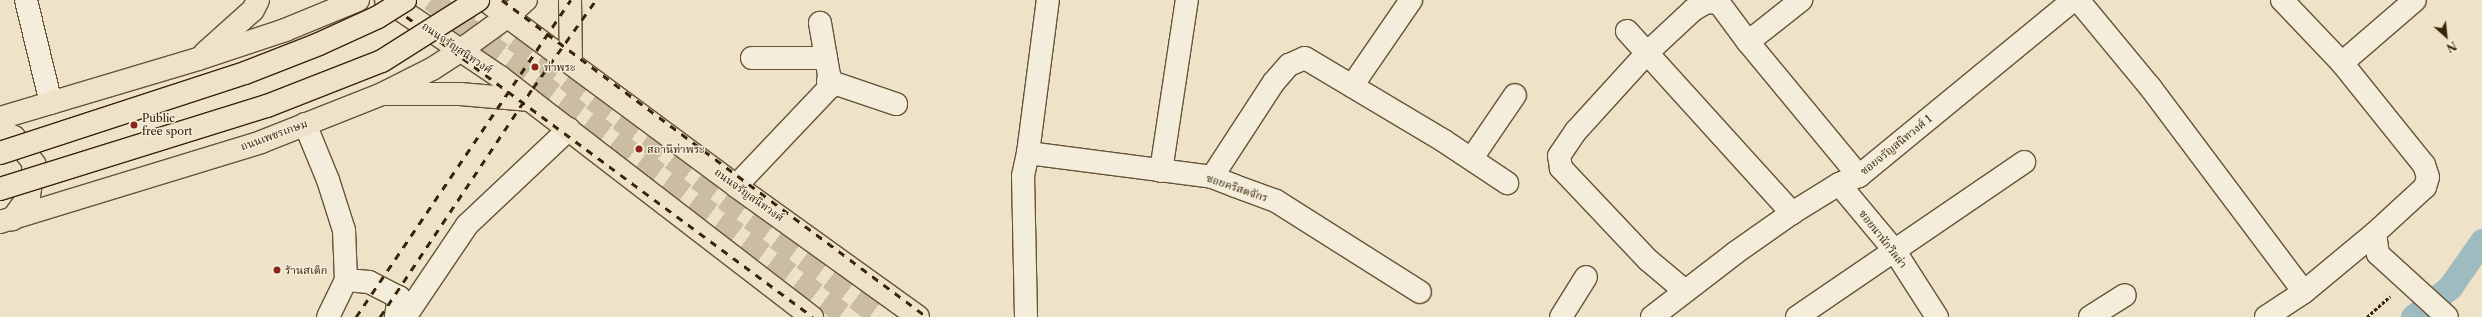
<!DOCTYPE html>
<meta charset="utf-8">
<style>
body{margin:0}
#map{position:relative;width:2482px;height:317px;overflow:hidden;background:#eee3c8;font-family:"Libre Caslon Text","Noto Serif Thai",serif}
div>[style]{position:absolute}
[style*='--x']{left:calc(var(--x)*1px);top:calc(var(--y)*1px);width:calc(var(--w)*1px);rotate:calc(var(--a)*1deg)}
.canal>*{height:25px;margin:-12.5px;padding:0 12.5px;transform-origin:12.5px;border-radius:12.5px;background:#9ebbc0}
.major-tunnel>*{height:22px;margin-top:-11px;transform-origin:0;background:repeating-linear-gradient(90deg,#cabda1 0 22px,transparent 0 33px)}
.path>*{height:2.5px;margin-top:-1.25px;transform-origin:0;background:repeating-linear-gradient(90deg,#382406 0 3px,transparent 0 5px)}
.roads{filter:drop-shadow(1px 0 #665436) drop-shadow(-1px 0 #665436) drop-shadow(0 1px #665436) drop-shadow(0 -1px #665436)}
.minor>*{height:22px;margin:-11px;padding:0 11px;transform-origin:11px;border-radius:11px;background:#f4eddb}
.major>*{height:22px;margin:-11px;padding:0 11px;transform-origin:11px;border-radius:11px;background:#eee3c8}
.rail>*{height:3px;margin-top:-1.5px;transform-origin:0;background:repeating-linear-gradient(90deg,#382406 0 7px,transparent 0 14px)}
.bridges{filter:drop-shadow(1px 0 #382406) drop-shadow(-1px 0 #382406) drop-shadow(0 1px #382406) drop-shadow(0 -1px #382406)}
.major-bridge>*{height:22px;margin:-11px;padding:0 11px;transform-origin:11px;border-radius:11px;background:#eee3c8}
.dots>*{width:11px;height:11px;translate:-50% -50%;box-sizing:border-box;border:2px solid #f4eddb;border-radius:50%}
span{translate:-50% -50%;white-space:nowrap;text-align:center;line-height:1.15;-webkit-text-stroke:3px #f4eddb;paint-order:stroke}
.street-label{font-size:11px;color:#382406}
.poi-label{font-size:11px;color:#382406}
.left{translate:0 -50%;text-align:left}
.north{position:absolute;left:2426px;top:16px;width:40px;height:40px;-webkit-text-stroke:3px #f4eddb;paint-order:stroke;rotate:153deg;font-size:11px;font-weight:700;line-height:16px;text-align:center;color:#382406}
.north::after{content:'';display:block;margin:auto;width:14px;height:18px;background:#382406;clip-path:polygon(50% 0,100% 100%,50% 72%,0 100%)}
</style>
<div id="map">
<div class="canal">
<div style="--x:2413;--y:317;--w:48;--a:-39"></div>
<div style="--x:2450;--y:287;--w:56;--a:-55.2"></div>
</div>
<div class="major-tunnel">
<div style="--x:431;--y:0;--w:523;--a:37.31"></div>
<div style="--x:461;--y:0;--w:525;--a:37.11"></div>
</div>
<div class="path">
<div style="--x:2367;--y:317;--w:31;--a:-42"></div>
</div>
<div class="roads">
<div class="minor">
<div style="--x:26;--y:0;--w:106;--a:76.4"></div>
<div style="--x:2078;--y:0;--w:113;--a:50.4"></div>
<div style="--x:2150;--y:87;--w:256;--a:53.1"></div>
<div style="--x:1627;--y:31;--w:246;--a:47.8"></div>
<div style="--x:1748;--y:42;--w:68;--a:-38.4"></div>
<div style="--x:752;--y:58;--w:74;--a:0"></div>
<div style="--x:2342;--y:63;--w:96;--a:-40.8"></div>
<div style="--x:828;--y:81;--w:72;--a:18.7"></div>
<div style="--x:1352;--y:86;--w:104;--a:-55.5"></div>
<div style="--x:305;--y:124;--w:61;--a:67.7"></div>
<div style="--x:328;--y:180;--w:52;--a:72.3"></div>
<div style="--x:344;--y:230;--w:50;--a:87.7"></div>
<div style="--x:346;--y:280;--w:41;--a:115.9"></div>
<div style="--x:1028;--y:153;--w:186;--a:7.4"></div>
<div style="--x:1212;--y:177;--w:25;--a:21"></div>
<div style="--x:1235;--y:186;--w:44;--a:20.1"></div>
<div style="--x:1276;--y:201;--w:170;--a:32.3"></div>
<div style="--x:1472;--y:158;--w:76;--a:-55.7"></div>
<div style="--x:1161;--y:171;--w:173;--a:-81.4"></div>
<div style="--x:1212;--y:177;--w:113;--a:-56.9"></div>
<div style="--x:1274;--y:82;--w:23;--a:-49"></div>
<div style="--x:1289;--y:65;--w:17;--a:-24"></div>
<div style="--x:1305;--y:58;--w:162;--a:30.8"></div>
<div style="--x:1444;--y:141;--w:76;--a:33.7"></div>
<div style="--x:1839;--y:184;--w:86;--a:50.2"></div>
<div style="--x:1894;--y:250;--w:80;--a:57.3"></div>
<div style="--x:736;--y:186;--w:134;--a:-46.5"></div>
<div style="--x:828;--y:89;--w:14;--a:-86"></div>
<div style="--x:829;--y:75;--w:53;--a:-99.8"></div>
<div style="--x:2375;--y:233;--w:21;--a:82"></div>
<div style="--x:2378;--y:254;--w:93;--a:42.4"></div>
<div style="--x:346;--y:280;--w:23;--a:5"></div>
<div style="--x:369;--y:282;--w:34;--a:27"></div>
<div style="--x:399;--y:297;--w:20;--a:99"></div>
<div style="--x:1685;--y:291;--w:48;--a:-140"></div>
<div style="--x:1648;--y:260;--w:127;--a:-133.4"></div>
<div style="--x:1561;--y:168;--w:12;--a:-99"></div>
<div style="--x:1559;--y:156;--w:30;--a:-56"></div>
<div style="--x:1576;--y:131;--w:107;--a:-47.7"></div>
<div style="--x:1648;--y:52;--w:62;--a:-43"></div>
<div style="--x:1693;--y:10;--w:16;--a:-30"></div>
<div style="--x:1707;--y:2;--w:12;--a:5"></div>
<div style="--x:1719;--y:3;--w:49;--a:53.4"></div>
<div style="--x:1748;--y:42;--w:174;--a:50.4"></div>
<div style="--x:405;--y:317;--w:111;--a:-56"></div>
<div style="--x:467;--y:225;--w:140;--a:-43.3"></div>
<div style="--x:1026;--y:317;--w:141;--a:-91.2"></div>
<div style="--x:1023;--y:176;--w:24;--a:-78"></div>
<div style="--x:1028;--y:153;--w:154;--a:-82.6"></div>
<div style="--x:1561;--y:317;--w:47;--a:-58"></div>
<div style="--x:1652;--y:317;--w:105;--a:-37.6"></div>
<div style="--x:1735;--y:253;--w:70;--a:-35.1"></div>
<div style="--x:1792;--y:213;--w:55;--a:-31.7"></div>
<div style="--x:1839;--y:184;--w:22;--a:-22"></div>
<div style="--x:1859;--y:176;--w:277;--a:-39.4"></div>
<div style="--x:1797;--y:317;--w:275;--a:-34.3"></div>
<div style="--x:2090;--y:317;--w:41;--a:-32.2"></div>
<div style="--x:2266;--y:317;--w:45;--a:-33.3"></div>
<div style="--x:2304;--y:292;--w:92;--a:-39.7"></div>
<div style="--x:2375;--y:233;--w:68;--a:-42.6"></div>
<div style="--x:2425;--y:187;--w:10;--a:-73"></div>
<div style="--x:2428;--y:177;--w:13;--a:-108"></div>
<div style="--x:2424;--y:165;--w:131;--a:-128.8"></div>
<div style="--x:2342;--y:63;--w:87;--a:-133.6"></div>
</div>
<div class="major">
<div style="--x:386;--y:0;--w:138;--a:34"></div>
<div style="--x:500;--y:77;--w:394;--a:37.6"></div>
<div style="--x:485;--y:0;--w:312;--a:36.5"></div>
<div style="--x:736;--y:186;--w:224;--a:35.7"></div>
<div style="--x:570;--y:0;--w:62;--a:89.1"></div>
<div style="--x:205;--y:53;--w:64;--a:-41.9"></div>
<div style="--x:253;--y:10;--w:11;--a:-63"></div>
<div style="--x:385;--y:94;--w:75;--a:0"></div>
<div style="--x:460;--y:94;--w:70;--a:4.9"></div>
<div style="--x:0;--y:118;--w:207;--a:-16.6"></div>
<div style="--x:198;--y:59;--w:92;--a:-18.4"></div>
<div style="--x:285;--y:30;--w:79;--a:-22.3"></div>
<div style="--x:0;--y:130;--w:16;--a:27"></div>
<div style="--x:14;--y:137;--w:34;--a:53"></div>
<div style="--x:34;--y:164;--w:32;--a:99"></div>
<div style="--x:29;--y:196;--w:29;--a:126"></div>
<div style="--x:0;--y:222;--w:273;--a:-17"></div>
<div style="--x:261;--y:142;--w:130;--a:-21.6"></div>
<div style="--x:382;--y:94;--w:56;--a:-26.6"></div>
<div style="--x:432;--y:69;--w:35;--a:-33"></div>
<div style="--x:461;--y:50;--w:58;--a:-35.9"></div>
<div style="--x:508;--y:16;--w:24;--a:-42"></div>
</div>
</div>
<div class="rail">
<div style="--x:384;--y:0;--w:533;--a:36.46"></div>
<div style="--x:502;--y:0;--w:530;--a:36.72"></div>
<div style="--x:356;--y:317;--w:383;--a:-55.9"></div>
<div style="--x:380;--y:317;--w:275;--a:-56.3"></div>
<div style="--x:533;--y:88;--w:108;--a:-54.4"></div>
</div>
<div class="bridges">
<div class="major-bridge">
<div style="--x:0;--y:153;--w:258;--a:-18.1"></div>
<div style="--x:245;--y:73;--w:79;--a:-21.4"></div>
<div style="--x:319;--y:44;--w:65;--a:-24.6"></div>
<div style="--x:378;--y:17;--w:32;--a:-32"></div>
<div style="--x:0;--y:189;--w:280;--a:-17.3"></div>
<div style="--x:267;--y:106;--w:123;--a:-21.4"></div>
<div style="--x:382;--y:61;--w:114;--a:-32.4"></div>
</div>
</div>
<div class="dots">
<div style="left:535px;top:67px;background:#8f2418"></div>
<div style="left:134px;top:125px;background:#8f2418"></div>
<div style="left:639px;top:149px;background:#8f2418"></div>
<div style="left:277px;top:270px;background:#8f2418"></div>
</div>
<div class="street-label">
<span style="left:457px;top:48px;rotate:34deg">ถนนจรัญสนิทวงศ์</span>
<span style="left:274px;top:135px;rotate:-20deg">ถนนเพชรเกษม</span>
<span style="left:1896px;top:145px;rotate:-39deg">ซอยจรัญสนิทวงศ์ 1</span>
<span style="left:1237px;top:188px;rotate:19deg">ซอยคริสตจักร</span>
<span style="left:749px;top:195px;rotate:36deg">ถนนจรัญสนิทวงศ์</span>
<span style="left:1883px;top:239px;rotate:52deg">ซอยนานักวิลล่า</span>
</div>
<div class="poi-label">
<span class="left" style="left:544px;top:67px">ท่าพระ</span>
<span class="left" style="left:142px;top:125px">Public<br>free sport</span>
<span class="left" style="left:647px;top:149px">สถานีท่าพระ</span>
<span class="left" style="left:285px;top:270px">ร้านสเต็ก</span>
</div>
<div class="north">N</div>
</div>
